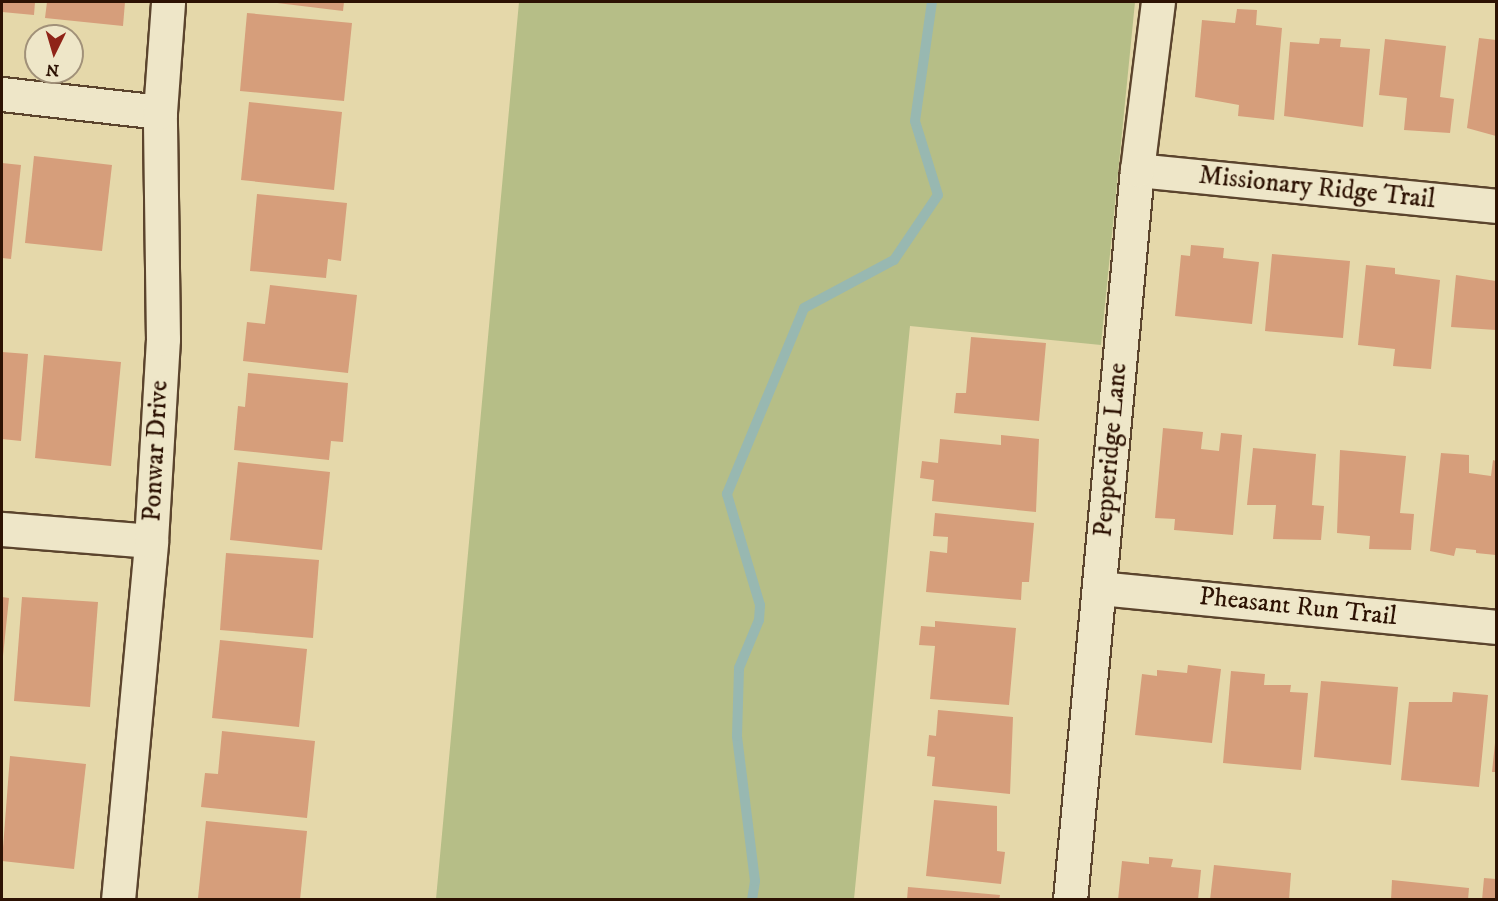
<!DOCTYPE html>
<style>
body{margin:0}
#map{position:relative;width:1498px;height:901px;overflow:hidden;background:#e5d8aa;font-family:"IM FELL DW Pica",serif}
div>[style]{position:absolute}
[style*='--x']{left:calc(var(--x)*1px);top:calc(var(--y)*1px);width:calc(var(--w)*1px);rotate:calc(var(--a)*1deg)}
.green>*{inset:0;background:#b6be87}
.stream>*{height:10px;margin:-5px;padding:0 5px;transform-origin:5px;border-radius:5px;background:#98b8b1}
.building>*{inset:0;background:#d69e7b}
.roads{filter:drop-shadow(2px 0 #5b442d) drop-shadow(-2px 0 #5b442d) drop-shadow(0 2px #5b442d) drop-shadow(0 -2px #5b442d)}
.minor>*{height:33px;margin:-16.5px;padding:0 16.5px;transform-origin:16.5px;border-radius:16.5px;background:#eee6c8}
span{translate:-50% -50%;white-space:nowrap;text-align:center;line-height:1.15;-webkit-text-stroke:4.5px #eee6c8;paint-order:stroke}
.street-label{font-size:26px;color:#2d1203}
.frame{position:absolute;inset:0;border:3px solid #2d1203;pointer-events:none}
.north{position:absolute;left:24px;top:24px;width:60px;height:60px;box-sizing:border-box;background:#eee6c8;border:2px solid #a19179;border-radius:50%;rotate:185deg;font-size:16px;font-weight:700;line-height:24px;text-align:center;color:#2d1203}
.north::after{content:'';display:block;margin:auto;width:21px;height:27px;background:#8f2418;clip-path:polygon(50% 0,100% 100%,50% 72%,0 100%)}
</style>
<div id="map">
<div class="green">
<div style="clip-path:polygon(519px 2px,1135px 2px,1101px 345px,910px 326px,854px 899px,436px 899px)"></div>
</div>
<div class="stream">
<div style="--x:752;--y:900;--w:19;--a:-81"></div>
<div style="--x:755;--y:881;--w:146;--a:-97.1"></div>
<div style="--x:737;--y:736;--w:68;--a:-88.3"></div>
<div style="--x:739;--y:668;--w:52;--a:-67.4"></div>
<div style="--x:759;--y:620;--w:15;--a:-86"></div>
<div style="--x:760;--y:605;--w:116;--a:-106.6"></div>
<div style="--x:727;--y:494;--w:201;--a:-67.5"></div>
<div style="--x:804;--y:308;--w:102;--a:-28.1"></div>
<div style="--x:894;--y:260;--w:78;--a:-55.9"></div>
<div style="--x:938;--y:195;--w:77;--a:-107.3"></div>
<div style="--x:915;--y:121;--w:120;--a:-81.9"></div>
</div>
<div class="building">
<div style="clip-path:polygon(2px 2px,35px 2px,34px 15px,2px 12px)"></div>
<div style="clip-path:polygon(47px 2px,125px 2px,123px 26px,45px 18px)"></div>
<div style="clip-path:polygon(269px 2px,344px 2px,343px 11px)"></div>
<div style="clip-path:polygon(1237px 9px,1257px 10px,1256px 25px,1282px 28px,1274px 120px,1238px 116px,1239px 105px,1195px 97px,1202px 20px,1235px 23px)"></div>
<div style="clip-path:polygon(247px 13px,352px 23px,344px 101px,240px 91px)"></div>
<div style="clip-path:polygon(1320px 38px,1341px 39px,1340px 47px,1370px 49px,1363px 127px,1284px 116px,1290px 42px,1319px 44px)"></div>
<div style="clip-path:polygon(1479px 38px,1496px 40px,1496px 136px,1467px 128px)"></div>
<div style="clip-path:polygon(1385px 39px,1446px 46px,1440px 97px,1454px 99px,1450px 133px,1404px 130px,1407px 98px,1379px 95px)"></div>
<div style="clip-path:polygon(249px 102px,342px 112px,334px 190px,241px 180px)"></div>
<div style="clip-path:polygon(34px 156px,112px 165px,102px 251px,25px 243px)"></div>
<div style="clip-path:polygon(2px 163px,21px 165px,11px 259px,2px 258px)"></div>
<div style="clip-path:polygon(257px 194px,347px 203px,341px 261px,328px 259px,326px 278px,250px 271px)"></div>
<div style="clip-path:polygon(1191px 245px,1224px 248px,1223px 258px,1259px 262px,1252px 324px,1175px 316px,1181px 255px,1190px 256px)"></div>
<div style="clip-path:polygon(1272px 254px,1350px 261px,1343px 338px,1265px 331px)"></div>
<div style="clip-path:polygon(1366px 265px,1395px 268px,1395px 274px,1440px 280px,1431px 369px,1393px 366px,1395px 349px,1358px 345px)"></div>
<div style="clip-path:polygon(1456px 275px,1496px 281px,1496px 330px,1451px 327px)"></div>
<div style="clip-path:polygon(270px 285px,357px 295px,348px 373px,243px 361px,247px 322px,265px 324px)"></div>
<div style="clip-path:polygon(971px 337px,1046px 343px,1039px 421px,954px 413px,956px 393px,966px 393px)"></div>
<div style="clip-path:polygon(2px 352px,28px 354px,21px 441px,2px 439px)"></div>
<div style="clip-path:polygon(44px 355px,121px 362px,111px 466px,35px 458px)"></div>
<div style="clip-path:polygon(248px 373px,348px 383px,343px 442px,331px 441px,329px 460px,234px 450px,238px 406px,245px 407px)"></div>
<div style="clip-path:polygon(1163px 428px,1203px 432px,1201px 449px,1219px 451px,1221px 433px,1242px 435px,1233px 535px,1174px 530px,1175px 519px,1155px 518px)"></div>
<div style="clip-path:polygon(1001px 435px,1039px 439px,1036px 512px,932px 501px,934px 480px,920px 478px,922px 461px,938px 463px,940px 439px,1001px 445px)"></div>
<div style="clip-path:polygon(1253px 448px,1316px 454px,1312px 505px,1324px 506px,1321px 540px,1273px 539px,1276px 505px,1247px 505px)"></div>
<div style="clip-path:polygon(1340px 450px,1406px 456px,1400px 513px,1414px 514px,1411px 550px,1369px 549px,1370px 536px,1337px 533px)"></div>
<div style="clip-path:polygon(1441px 453px,1469px 455px,1469px 473px,1491px 476px,1493px 460px,1496px 461px,1496px 555px,1476px 553px,1476px 550px,1456px 548px,1454px 556px,1430px 551px)"></div>
<div style="clip-path:polygon(238px 462px,330px 472px,322px 550px,230px 540px)"></div>
<div style="clip-path:polygon(935px 513px,1034px 523px,1029px 582px,1022px 582px,1021px 600px,926px 592px,930px 551px,947px 553px,948px 537px,933px 536px)"></div>
<div style="clip-path:polygon(226px 553px,319px 560px,313px 638px,220px 630px)"></div>
<div style="clip-path:polygon(2px 597px,9px 598px,3px 656px,2px 656px)"></div>
<div style="clip-path:polygon(22px 597px,98px 602px,90px 707px,14px 701px)"></div>
<div style="clip-path:polygon(935px 621px,1016px 628px,1009px 705px,930px 699px,935px 646px,919px 645px,921px 626px,935px 627px)"></div>
<div style="clip-path:polygon(220px 640px,307px 649px,299px 727px,212px 718px)"></div>
<div style="clip-path:polygon(1188px 665px,1221px 669px,1212px 743px,1135px 735px,1142px 674px,1157px 676px,1157px 670px,1187px 673px)"></div>
<div style="clip-path:polygon(1231px 671px,1265px 674px,1264px 685px,1291px 685px,1290px 692px,1308px 693px,1301px 770px,1223px 763px)"></div>
<div style="clip-path:polygon(1321px 681px,1398px 687px,1391px 765px,1314px 757px)"></div>
<div style="clip-path:polygon(1453px 692px,1488px 695px,1479px 787px,1401px 780px,1409px 702px,1452px 702px)"></div>
<div style="clip-path:polygon(938px 710px,1013px 717px,1010px 794px,932px 786px,935px 757px,927px 756px,929px 735px,936px 736px)"></div>
<div style="clip-path:polygon(222px 731px,315px 741px,307px 818px,201px 807px,205px 773px,218px 774px)"></div>
<div style="clip-path:polygon(1495px 743px,1496px 743px,1496px 772px,1492px 772px)"></div>
<div style="clip-path:polygon(10px 756px,86px 764px,74px 869px,2px 861px)"></div>
<div style="clip-path:polygon(934px 800px,997px 806px,997px 851px,1005px 852px,1001px 884px,926px 876px)"></div>
<div style="clip-path:polygon(206px 821px,307px 831px,300px 900px,198px 898px)"></div>
<div style="clip-path:polygon(1149px 857px,1173px 859px,1171px 867px,1201px 870px,1198px 900px,1118px 900px,1122px 861px,1149px 864px)"></div>
<div style="clip-path:polygon(1214px 865px,1291px 873px,1289px 900px,1210px 900px)"></div>
<div style="clip-path:polygon(1484px 878px,1496px 879px,1496px 900px,1482px 900px)"></div>
<div style="clip-path:polygon(1392px 880px,1469px 888px,1468px 900px,1391px 900px)"></div>
<div style="clip-path:polygon(908px 887px,1000px 895px,999px 900px,907px 900px)"></div>
</div>
<div class="roads">
<div class="minor">
<div style="--x:2;--y:94;--w:159;--a:6.5"></div>
<div style="--x:1137;--y:170;--w:361;--a:5.7"></div>
<div style="--x:2;--y:529;--w:149;--a:4.6"></div>
<div style="--x:1099;--y:588;--w:399;--a:5.6"></div>
<div style="--x:118;--y:900;--w:361;--a:-84.7"></div>
<div style="--x:151;--y:541;--w:202;--a:-86.6"></div>
<div style="--x:163;--y:339;--w:227;--a:-90.8"></div>
<div style="--x:160;--y:112;--w:110;--a:-85.8"></div>
<div style="--x:1070;--y:900;--w:733;--a:-84.76"></div>
<div style="--x:1137;--y:170;--w:169;--a:-82.9"></div>
</div>
</div>
<div class="street-label">
<span style="left:1317px;top:188px;rotate:6deg">Missionary Ridge Trail</span>
<span style="left:1111px;top:450px;rotate:-85deg">Pepperidge Lane</span>
<span style="left:156px;top:451px;rotate:-87deg">Ponwar Drive</span>
<span style="left:1298px;top:607px;rotate:6deg">Pheasant Run Trail</span>
</div>
<div class="frame"></div>
<div class="north">N</div>
</div>
